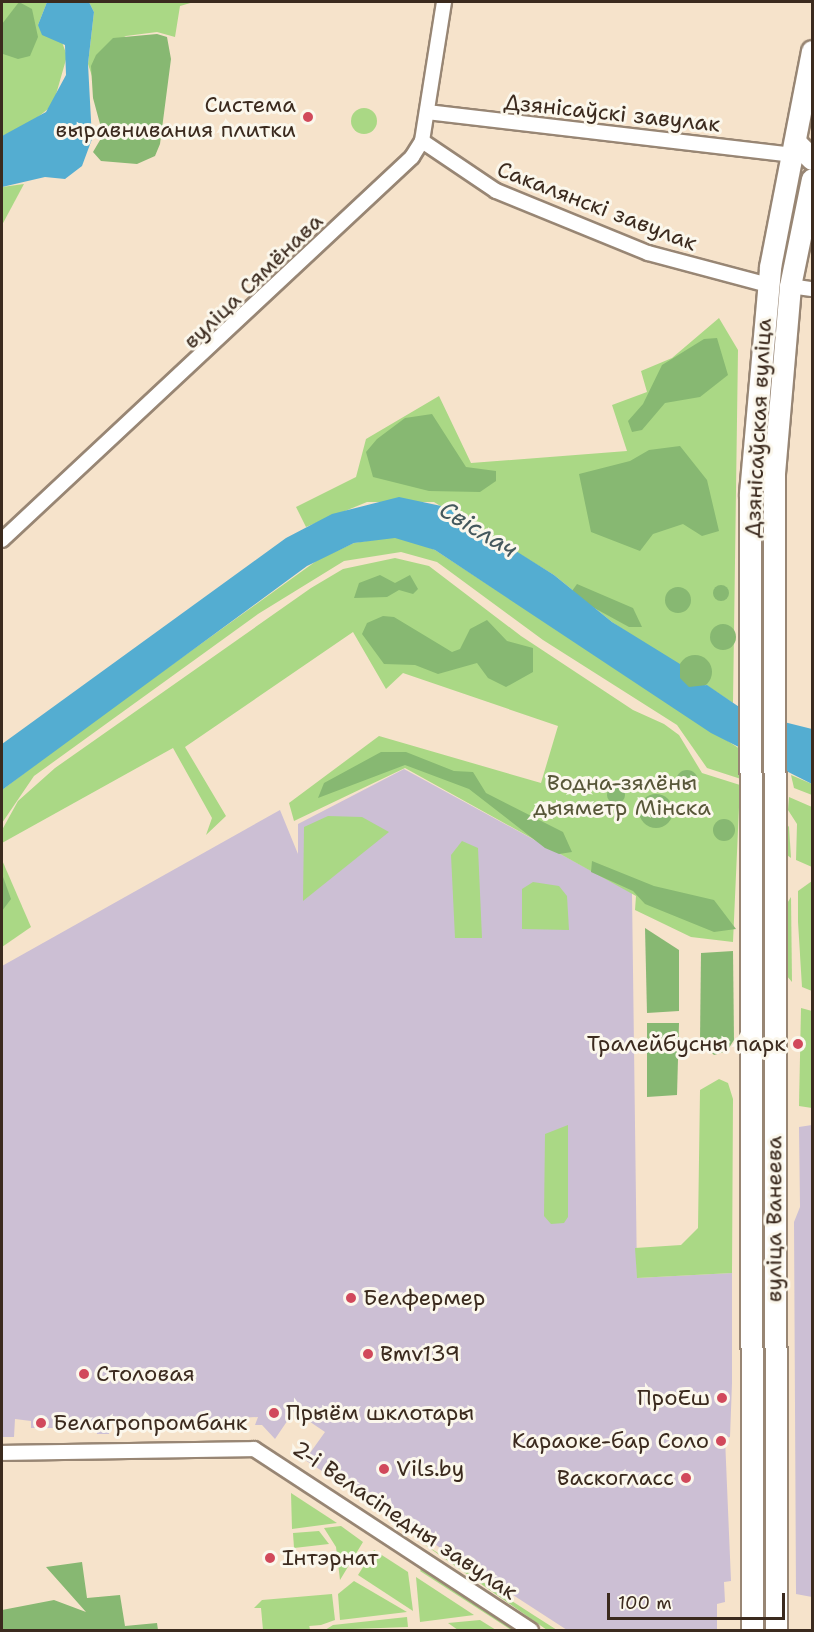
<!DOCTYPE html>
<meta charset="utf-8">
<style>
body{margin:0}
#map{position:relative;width:814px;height:1632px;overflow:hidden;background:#f6e3cb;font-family:"Shantell Sans",sans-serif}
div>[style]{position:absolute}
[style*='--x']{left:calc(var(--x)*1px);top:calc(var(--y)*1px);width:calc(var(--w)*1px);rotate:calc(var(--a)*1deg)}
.industrial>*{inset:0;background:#ccbfd4}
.green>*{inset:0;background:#aad885}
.round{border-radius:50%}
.forest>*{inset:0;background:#87b872}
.water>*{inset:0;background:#54add1}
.roads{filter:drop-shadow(2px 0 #988674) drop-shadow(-2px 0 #988674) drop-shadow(0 2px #988674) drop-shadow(0 -2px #988674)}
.street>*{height:14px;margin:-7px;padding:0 7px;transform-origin:7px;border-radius:7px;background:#fff}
.primary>*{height:21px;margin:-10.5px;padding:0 10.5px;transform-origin:10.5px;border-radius:10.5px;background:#fff}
.dots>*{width:16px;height:16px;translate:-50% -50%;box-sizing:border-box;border:3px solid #fbf7ec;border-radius:50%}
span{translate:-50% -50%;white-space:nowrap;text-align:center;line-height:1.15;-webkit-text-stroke:6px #fbf7ec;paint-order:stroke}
.poi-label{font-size:22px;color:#3b2a1e}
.right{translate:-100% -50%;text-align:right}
.left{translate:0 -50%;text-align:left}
.street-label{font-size:22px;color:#3b2a1e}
.park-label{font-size:22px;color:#575638}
.water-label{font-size:24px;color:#44585d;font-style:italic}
.frame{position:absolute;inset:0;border:3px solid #3b2a1e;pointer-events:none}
.scale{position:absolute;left:607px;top:1593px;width:178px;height:27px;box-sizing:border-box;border:3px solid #3b2a1e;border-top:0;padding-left:8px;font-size:18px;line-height:21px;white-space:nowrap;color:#3b2a1e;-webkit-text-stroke:4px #fbf7ec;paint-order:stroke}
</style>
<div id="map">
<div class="industrial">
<div style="clip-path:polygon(404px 769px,632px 893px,637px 1278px,732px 1273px,732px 1383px,730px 1437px,725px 1438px,731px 1581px,724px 1582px,725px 1602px,717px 1604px,717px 1630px,567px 1630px,305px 1460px,325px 1432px,294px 1411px,275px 1439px,262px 1425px,255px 1425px,258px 1417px,217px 1419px,216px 1429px,130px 1430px,130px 1422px,110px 1422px,109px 1434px,97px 1434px,96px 1428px,31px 1428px,31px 1421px,15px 1419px,14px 1437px,2px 1437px,2px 966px,280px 810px,298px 854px,298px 824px)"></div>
<div style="clip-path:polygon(812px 1125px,812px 1597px,796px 1594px,794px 1222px,800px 1207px,799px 1127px)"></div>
</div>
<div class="green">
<div style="clip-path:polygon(2px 2px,47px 2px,38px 25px,62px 42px,67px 56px,53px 105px,28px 125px,2px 136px)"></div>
<div style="clip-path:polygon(89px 2px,194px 2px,180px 6px,175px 37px,157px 32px,126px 36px,111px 44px,93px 79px,88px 64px,94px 12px)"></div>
<div class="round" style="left:351px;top:108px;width:26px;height:26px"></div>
<div style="clip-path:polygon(24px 184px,2px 225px,2px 187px)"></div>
<div style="clip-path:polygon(719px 318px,738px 350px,733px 703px,612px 622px,554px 575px,434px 502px,367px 502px,306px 527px,296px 507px,356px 477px,366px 439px,439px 396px,471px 463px,627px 451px,612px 405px,647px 392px,641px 371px,672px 358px)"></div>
<div style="clip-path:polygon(385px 538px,405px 538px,435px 550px,740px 749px,741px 779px,707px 768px,677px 725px,543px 640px,437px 562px,401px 552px,344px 561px,258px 614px,34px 776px,2px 823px,2px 790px,81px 730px,319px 559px,354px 543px)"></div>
<div style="clip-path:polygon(395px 558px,429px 566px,521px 636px,633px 710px,664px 724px,679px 735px,702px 773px,740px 785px,733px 942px,691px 937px,635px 910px,636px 896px,405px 768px,294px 821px,289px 803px,379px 736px,541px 783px,558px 726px,403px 673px,386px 689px,353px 632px,185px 747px,226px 816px,206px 835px,212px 818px,173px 748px,2px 843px,2px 830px,18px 801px,55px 768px,311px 588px,343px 569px)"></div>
<div style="clip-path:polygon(791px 775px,812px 784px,812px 795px,794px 788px)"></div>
<div style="clip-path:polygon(789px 797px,812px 807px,812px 867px,796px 860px,797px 824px,788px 810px)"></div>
<div style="clip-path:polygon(328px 816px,362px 817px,389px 832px,303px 901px,304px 827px)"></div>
<div style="clip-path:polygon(782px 818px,789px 827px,791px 858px,783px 852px)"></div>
<div style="clip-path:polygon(462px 841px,478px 848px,482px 938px,455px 938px,451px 855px)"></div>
<div style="clip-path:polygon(2px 860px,31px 927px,2px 947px)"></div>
<div style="clip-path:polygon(812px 881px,812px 991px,802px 987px,798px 922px,798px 891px)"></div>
<div style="clip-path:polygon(533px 882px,559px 886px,567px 896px,569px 930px,522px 929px,522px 889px)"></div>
<div style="clip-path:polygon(791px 897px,792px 982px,786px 975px,786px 905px)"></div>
<div style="clip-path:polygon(801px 1008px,812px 1011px,812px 1108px,799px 1106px)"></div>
<div style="clip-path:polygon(719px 1079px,728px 1083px,733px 1099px,732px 1273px,637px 1278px,635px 1248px,681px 1245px,698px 1228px,700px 1090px)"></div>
<div style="clip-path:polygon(568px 1125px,568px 1217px,564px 1223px,551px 1224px,544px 1216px,545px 1134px)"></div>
<div style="clip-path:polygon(291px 1493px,337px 1523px,292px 1529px)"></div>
<div style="clip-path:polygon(341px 1526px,363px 1542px,340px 1580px,336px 1547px,324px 1528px)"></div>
<div style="clip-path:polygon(319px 1531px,329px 1544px,294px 1548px,293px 1533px)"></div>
<div style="clip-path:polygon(418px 1540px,535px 1616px,557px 1630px,547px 1630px)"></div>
<div style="clip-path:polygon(374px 1550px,408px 1572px,413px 1611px,358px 1575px)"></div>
<div style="clip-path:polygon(425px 1564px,526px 1630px,511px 1630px,420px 1571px)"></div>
<div style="clip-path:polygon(416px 1577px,474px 1615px,420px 1622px)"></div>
<div style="clip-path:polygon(354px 1581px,407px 1612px,340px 1620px,338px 1594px)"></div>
<div style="clip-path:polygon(332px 1594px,335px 1620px,321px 1625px,263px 1630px,261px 1608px,254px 1608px,262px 1600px)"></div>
<div style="clip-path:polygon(407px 1617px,408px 1627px,325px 1630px,333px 1625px)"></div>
<div style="clip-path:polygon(480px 1620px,496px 1630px,458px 1630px,448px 1623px)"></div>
<div style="clip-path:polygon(309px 1624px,310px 1630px,274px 1630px,274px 1628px)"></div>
</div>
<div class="forest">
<div style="clip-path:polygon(19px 2px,32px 9px,38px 37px,30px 56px,18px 59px,3px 54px,2px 24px)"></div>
<div style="clip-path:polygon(157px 34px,167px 37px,171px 59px,160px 144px,155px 156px,137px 164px,101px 161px,93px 152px,103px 135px,93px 98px,91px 66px,96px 55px,113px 38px)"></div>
<div style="clip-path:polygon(717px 338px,728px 375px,700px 397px,665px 403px,642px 430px,632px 432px,628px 421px,643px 404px,662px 365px,704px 339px)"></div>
<div style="clip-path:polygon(432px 414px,466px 467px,496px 471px,496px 481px,480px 492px,429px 491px,373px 477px,366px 452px,377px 439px,405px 418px)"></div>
<div style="clip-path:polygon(680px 446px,707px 480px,719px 531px,702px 536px,683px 524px,653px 534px,640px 551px,591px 532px,579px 474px,630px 461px,649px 450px)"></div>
<div style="clip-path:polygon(380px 575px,395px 583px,410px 575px,418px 589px,413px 594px,399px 590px,387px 597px,354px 598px,359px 583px)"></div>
<div style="clip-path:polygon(577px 584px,633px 608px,642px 627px,629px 627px,587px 604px,572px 591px)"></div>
<div class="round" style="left:713px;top:585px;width:16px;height:16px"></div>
<div class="round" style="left:665px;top:587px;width:26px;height:26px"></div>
<div style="clip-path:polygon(383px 616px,394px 617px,452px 652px,460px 649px,470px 629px,487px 620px,507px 641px,533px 648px,533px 672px,506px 687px,488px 678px,477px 663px,438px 674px,415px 665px,384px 664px,362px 634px,367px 623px)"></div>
<div class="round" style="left:710px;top:624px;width:26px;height:26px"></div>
<div class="round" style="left:678px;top:655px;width:34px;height:34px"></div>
<div style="clip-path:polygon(381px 752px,406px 752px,454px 771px,473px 772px,486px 793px,563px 832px,572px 852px,559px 854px,545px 848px,469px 789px,405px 765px,318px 798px,324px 783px)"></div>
<div class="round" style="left:676px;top:770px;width:22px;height:22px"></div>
<div class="round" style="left:607px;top:786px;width:18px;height:18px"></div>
<div class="round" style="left:639px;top:794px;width:34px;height:34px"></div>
<div class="round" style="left:713px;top:819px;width:22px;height:22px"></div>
<div style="clip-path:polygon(592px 861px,654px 886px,714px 900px,736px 929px,714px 932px,645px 904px,633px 891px,591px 872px)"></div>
<div style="clip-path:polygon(2px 874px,11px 899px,2px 911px)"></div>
<div style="clip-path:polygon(645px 928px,679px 950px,679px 1011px,647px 1013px)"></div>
<div style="clip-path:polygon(733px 951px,734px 1040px,727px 1051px,714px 1055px,700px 1041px,701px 953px)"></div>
<div style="clip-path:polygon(647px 1023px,679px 1023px,677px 1095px,647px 1097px)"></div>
<div style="clip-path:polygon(82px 1562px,87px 1598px,120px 1595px,125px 1626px,157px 1623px,158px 1630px,2px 1630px,2px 1610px,54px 1600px,86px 1612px,46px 1567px)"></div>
</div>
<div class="water">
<div style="clip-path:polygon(47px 2px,89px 2px,94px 12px,88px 64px,92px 139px,82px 166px,65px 179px,45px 177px,2px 187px,2px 136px,46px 112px,66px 75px,65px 45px,42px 35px,38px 25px)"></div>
<div style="clip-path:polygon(399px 497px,446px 507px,554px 575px,612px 622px,680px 664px,680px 678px,689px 687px,707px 685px,748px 713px,812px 729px,812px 784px,711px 733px,435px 550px,395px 538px,354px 543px,307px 566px,2px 790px,2px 744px,286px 538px,332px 514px)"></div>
</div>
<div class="roads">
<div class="street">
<div style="--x:427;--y:112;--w:369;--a:6.7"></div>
<div style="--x:422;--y:141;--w:89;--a:34"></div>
<div style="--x:496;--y:191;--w:164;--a:22.2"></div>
<div style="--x:648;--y:253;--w:124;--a:14.9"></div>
<div style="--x:790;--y:286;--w:22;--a:8"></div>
<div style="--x:2;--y:540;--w:561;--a:-43.05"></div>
<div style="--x:412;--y:157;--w:19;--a:-58"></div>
<div style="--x:422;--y:141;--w:141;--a:-81"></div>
<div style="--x:2;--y:1453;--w:252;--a:-0.9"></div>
<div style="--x:254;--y:1449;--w:331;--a:33.2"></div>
</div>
<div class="primary">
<div style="--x:795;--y:142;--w:24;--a:45"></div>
<div style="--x:752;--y:1630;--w:1137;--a:-90.1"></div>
<div style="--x:750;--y:493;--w:227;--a:-84.9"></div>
<div style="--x:770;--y:267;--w:220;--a:-79"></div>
<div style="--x:776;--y:1630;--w:1157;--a:-90.1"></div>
<div style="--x:774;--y:473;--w:188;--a:-85.1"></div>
<div style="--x:790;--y:286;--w:109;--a:-78.4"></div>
</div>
</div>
<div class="dots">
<div style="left:308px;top:117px;background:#d1495b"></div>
<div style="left:798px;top:1044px;background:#d1495b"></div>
<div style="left:351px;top:1298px;background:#d1495b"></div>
<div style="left:368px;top:1354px;background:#d1495b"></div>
<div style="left:84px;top:1374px;background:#d1495b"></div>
<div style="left:722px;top:1398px;background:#d1495b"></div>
<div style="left:274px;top:1413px;background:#d1495b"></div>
<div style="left:41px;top:1423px;background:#d1495b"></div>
<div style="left:721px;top:1441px;background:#d1495b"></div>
<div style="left:384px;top:1469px;background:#d1495b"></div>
<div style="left:686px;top:1478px;background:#d1495b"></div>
<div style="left:270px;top:1558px;background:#d1495b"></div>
</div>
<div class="poi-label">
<span class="right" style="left:296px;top:117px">Система<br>выравнивания плитки</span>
<span class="right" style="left:786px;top:1044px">Тралейбусны парк</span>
<span class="left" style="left:363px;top:1298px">Белфермер</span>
<span class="left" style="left:380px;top:1354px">Bmv139</span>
<span class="left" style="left:96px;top:1374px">Столовая</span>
<span class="right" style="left:710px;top:1398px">ПроЕш</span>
<span class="left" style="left:286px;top:1413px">Прыём шклотары</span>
<span class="left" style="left:53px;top:1423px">Белагропромбанк</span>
<span class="right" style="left:709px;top:1441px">Караоке-бар Соло</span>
<span class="left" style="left:396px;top:1469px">Vils.by</span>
<span class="right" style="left:674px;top:1478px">Васкогласс</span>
<span class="left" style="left:282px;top:1558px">Інтэрнат</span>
</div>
<div class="street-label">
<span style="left:612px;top:113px;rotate:6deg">Дзянісаўскі завулак</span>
<span style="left:597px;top:206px;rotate:21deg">Сакалянскі завулак</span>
<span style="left:253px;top:281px;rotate:-44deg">вуліца Сямёнава</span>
<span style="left:758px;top:428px;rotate:-87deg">Дзянісаўская вуліца</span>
<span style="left:774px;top:1219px;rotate:-90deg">вуліца Ванеева</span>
<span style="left:405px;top:1520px;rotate:34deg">2-і Веласіпедны завулак</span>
</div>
<div class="park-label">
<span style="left:622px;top:795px">Водна-зялёны<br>дыяметр Мінска</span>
</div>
<div class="water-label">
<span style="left:478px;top:530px;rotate:31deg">Свіслач</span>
</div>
<div class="frame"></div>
<div class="scale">100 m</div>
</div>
